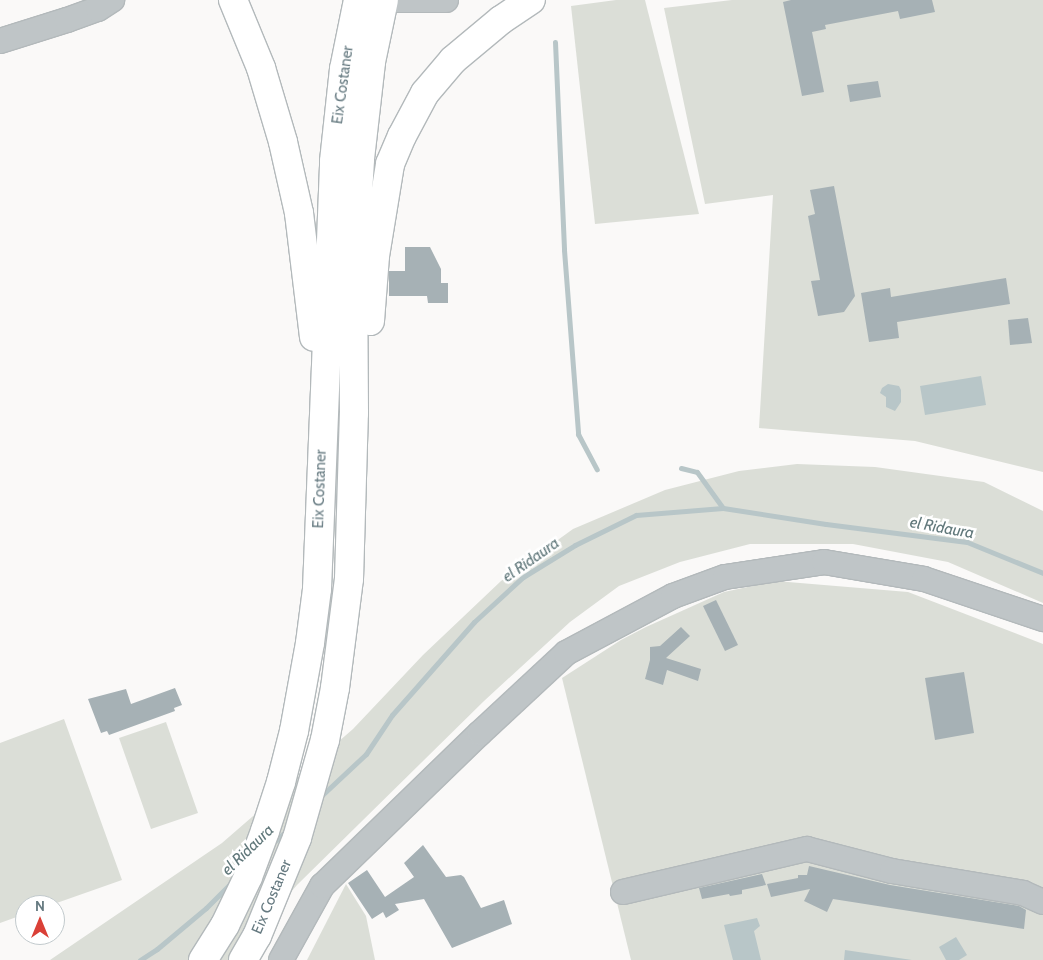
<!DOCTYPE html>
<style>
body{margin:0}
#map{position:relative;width:1043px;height:960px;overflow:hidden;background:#faf9f8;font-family:Cabin,sans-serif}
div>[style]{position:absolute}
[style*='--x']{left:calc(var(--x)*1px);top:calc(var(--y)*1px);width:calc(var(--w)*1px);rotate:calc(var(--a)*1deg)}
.green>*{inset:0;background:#dbded7}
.water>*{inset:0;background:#b8c6c8}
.stream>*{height:5px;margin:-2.5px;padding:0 2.5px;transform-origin:2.5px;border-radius:2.5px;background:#b8c6c8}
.building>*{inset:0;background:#a6b1b5}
.roads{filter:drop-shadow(1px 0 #b3b9bb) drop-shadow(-1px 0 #b3b9bb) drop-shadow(0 1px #b3b9bb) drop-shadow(0 -1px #b3b9bb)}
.minor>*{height:24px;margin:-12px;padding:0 12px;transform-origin:12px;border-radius:12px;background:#bfc5c7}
.highway>*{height:28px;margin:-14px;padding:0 14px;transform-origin:14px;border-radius:14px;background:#fff}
span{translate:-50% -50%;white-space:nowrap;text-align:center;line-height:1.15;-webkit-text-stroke:5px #fff;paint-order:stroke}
.street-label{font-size:15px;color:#667a81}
.water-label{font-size:16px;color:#61787b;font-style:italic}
.north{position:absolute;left:15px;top:895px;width:50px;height:50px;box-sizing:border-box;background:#fff;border:1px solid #c2cacd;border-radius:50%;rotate:0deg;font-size:14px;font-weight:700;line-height:20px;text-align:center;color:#667a81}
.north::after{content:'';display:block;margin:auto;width:18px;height:22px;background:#da4037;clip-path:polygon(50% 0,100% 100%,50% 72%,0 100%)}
</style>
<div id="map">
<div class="green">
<div style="clip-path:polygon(616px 0,645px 0,699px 214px,595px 224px,571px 6px)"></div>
<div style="clip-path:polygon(732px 0,1043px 0,1043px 472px,915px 441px,759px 428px,773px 195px,705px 204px,664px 8px)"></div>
<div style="clip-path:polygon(797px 464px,875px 467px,984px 482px,1043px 511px,1043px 603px,948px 562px,853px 544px,750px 544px,680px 562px,619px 586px,570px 622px,484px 701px,297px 885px,232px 960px,50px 960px,222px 843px,353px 729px,423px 655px,501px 581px,573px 529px,665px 490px,739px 471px)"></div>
<div style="clip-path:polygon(776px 581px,908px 592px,1043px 644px,1043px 960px,631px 960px,562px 678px,621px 640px,646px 627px,724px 592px)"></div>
<div style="clip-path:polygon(64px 719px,122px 880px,51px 905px,25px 905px,25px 914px,0 923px,0 743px)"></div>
<div style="clip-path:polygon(166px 722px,198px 813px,151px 829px,119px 738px)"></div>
<div style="clip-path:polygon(346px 884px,366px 916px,375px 960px,307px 960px)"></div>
</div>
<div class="water">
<div style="clip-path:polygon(981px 376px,986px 405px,925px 415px,920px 386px)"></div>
<div style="clip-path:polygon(888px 384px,899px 386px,901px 390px,901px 402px,895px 411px,886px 407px,886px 397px,880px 393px,882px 388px)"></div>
<div style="clip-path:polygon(757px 918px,760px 926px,754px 931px,761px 960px,733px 960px,724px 925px)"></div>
<div style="clip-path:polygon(956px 937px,967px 955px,959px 960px,946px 960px,939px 947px)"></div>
<div style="clip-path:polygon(845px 950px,912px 960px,844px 960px)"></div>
</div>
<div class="stream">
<div style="--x:555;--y:42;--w:208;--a:87.5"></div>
<div style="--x:564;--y:250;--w:185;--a:85.6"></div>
<div style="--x:578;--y:434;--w:40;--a:62"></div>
<div style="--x:681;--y:468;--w:16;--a:14"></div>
<div style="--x:697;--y:472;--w:44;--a:54.2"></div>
<div style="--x:320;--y:797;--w:63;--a:-43.1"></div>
<div style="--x:366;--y:754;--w:47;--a:-56.3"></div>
<div style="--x:392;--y:715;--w:124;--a:-48.6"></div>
<div style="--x:474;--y:622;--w:67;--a:-42.6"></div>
<div style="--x:523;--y:577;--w:61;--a:-31.6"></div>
<div style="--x:575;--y:545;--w:68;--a:-26.2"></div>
<div style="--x:636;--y:515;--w:87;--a:-4.6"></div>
<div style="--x:723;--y:508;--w:104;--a:8.8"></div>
<div style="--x:826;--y:524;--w:142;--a:7.3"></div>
<div style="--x:967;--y:542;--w:82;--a:22.2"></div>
<div style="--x:272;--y:844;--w:23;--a:-43"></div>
<div style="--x:140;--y:960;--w:20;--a:-33"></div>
<div style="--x:157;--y:949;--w:64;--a:-39.9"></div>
<div style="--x:206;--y:908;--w:35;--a:-45"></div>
</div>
<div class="building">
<div style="clip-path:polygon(791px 0,932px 0,935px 12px,900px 19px,898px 11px,825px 25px,826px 29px,812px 32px,824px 92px,802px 96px,783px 2px)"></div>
<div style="clip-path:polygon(878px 81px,881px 97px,850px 102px,847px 85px)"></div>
<div style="clip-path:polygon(834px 186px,855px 296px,844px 312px,818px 316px,811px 281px,820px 280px,808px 216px,815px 214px,810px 190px)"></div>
<div style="clip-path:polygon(405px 247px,430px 247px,441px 269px,441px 283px,448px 283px,448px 303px,428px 303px,427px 296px,389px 296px,389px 271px,405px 271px)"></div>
<div style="clip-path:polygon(1006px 278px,1010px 304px,897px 322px,899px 338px,869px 342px,861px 293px,890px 288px,891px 297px)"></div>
<div style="clip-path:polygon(1028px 318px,1032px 343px,1010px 345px,1008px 320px)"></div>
<div style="clip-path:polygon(716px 600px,738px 645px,725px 651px,703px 606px)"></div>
<div style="clip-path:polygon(681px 627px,690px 636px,666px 658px,701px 669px,698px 681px,667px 670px,663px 685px,645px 679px,650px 660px,650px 647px,660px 646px)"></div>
<div style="clip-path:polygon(964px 672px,974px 733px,935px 740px,925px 678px)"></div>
<div style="clip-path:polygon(175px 688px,182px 705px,174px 708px,175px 711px,109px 735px,107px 731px,101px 733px,88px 699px,126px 689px,131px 704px)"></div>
<div style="clip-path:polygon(423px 845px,446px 877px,461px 875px,464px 877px,481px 908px,504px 900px,512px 924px,452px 948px,424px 899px,395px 904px,399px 910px,386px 918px,383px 912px,372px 919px,348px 883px,367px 870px,385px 897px,414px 877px,404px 863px)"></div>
<div style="clip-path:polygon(809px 866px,890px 885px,1019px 906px,1026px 910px,1024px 929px,833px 899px,827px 912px,804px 901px,810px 889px,771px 897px,767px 884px,798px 878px,798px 875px,807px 875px)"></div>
<div style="clip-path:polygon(762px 874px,766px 885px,742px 890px,742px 894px,730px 896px,729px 894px,702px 899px,699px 888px)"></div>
</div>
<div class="roads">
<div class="minor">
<div style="--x:389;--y:0;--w:57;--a:0"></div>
<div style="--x:0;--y:41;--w:70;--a:-17.4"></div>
<div style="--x:67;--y:20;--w:33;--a:-20"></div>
<div style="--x:98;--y:9;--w:17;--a:-33"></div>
<div style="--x:623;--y:892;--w:189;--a:-13.2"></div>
<div style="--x:807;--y:849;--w:88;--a:14.5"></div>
<div style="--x:892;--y:871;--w:133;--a:9.5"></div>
<div style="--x:1023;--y:893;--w:22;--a:24"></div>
<div style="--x:281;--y:960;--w:85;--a:-61"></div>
<div style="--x:322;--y:886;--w:220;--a:-44.1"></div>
<div style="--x:480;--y:733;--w:117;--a:-42.9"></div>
<div style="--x:566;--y:653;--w:121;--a:-28"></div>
<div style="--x:673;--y:596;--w:55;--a:-20.1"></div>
<div style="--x:725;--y:577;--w:100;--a:-8.6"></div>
<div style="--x:824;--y:562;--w:101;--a:9.6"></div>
<div style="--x:924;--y:579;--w:126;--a:18.6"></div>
</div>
<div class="highway">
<div style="--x:233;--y:0;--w:74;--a:67.6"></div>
<div style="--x:261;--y:68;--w:77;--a:73.4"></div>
<div style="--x:283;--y:142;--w:73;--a:77.3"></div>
<div style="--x:299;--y:213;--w:125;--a:83.1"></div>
<div style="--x:370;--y:321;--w:65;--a:-85.6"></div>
<div style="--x:375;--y:256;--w:93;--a:-80.7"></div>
<div style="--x:390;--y:164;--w:30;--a:-67"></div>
<div style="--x:402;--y:136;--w:49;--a:-61.9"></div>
<div style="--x:425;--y:93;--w:43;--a:-49.7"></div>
<div style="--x:453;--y:60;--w:62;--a:-39.8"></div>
<div style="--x:501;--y:20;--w:36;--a:-34"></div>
<div style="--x:203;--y:960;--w:41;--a:-57.8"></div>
<div style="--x:225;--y:925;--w:53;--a:-64.4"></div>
<div style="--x:248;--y:877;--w:49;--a:-69.7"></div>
<div style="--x:265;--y:831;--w:52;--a:-71.9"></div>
<div style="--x:281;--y:782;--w:53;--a:-75.7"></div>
<div style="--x:294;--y:731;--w:89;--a:-79.7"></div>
<div style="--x:310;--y:643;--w:54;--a:-82.6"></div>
<div style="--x:317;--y:589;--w:428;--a:-87.7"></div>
<div style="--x:334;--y:161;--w:93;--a:-83.8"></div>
<div style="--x:344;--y:69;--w:70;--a:-78.5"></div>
<div style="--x:243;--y:960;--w:28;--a:-60"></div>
<div style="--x:257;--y:936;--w:106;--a:-67.8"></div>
<div style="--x:297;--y:838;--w:102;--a:-74.1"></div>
<div style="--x:325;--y:740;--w:53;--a:-79.1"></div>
<div style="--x:335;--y:688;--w:110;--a:-82.7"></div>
<div style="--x:349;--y:579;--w:166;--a:-88.3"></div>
<div style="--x:354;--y:413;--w:135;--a:-90.4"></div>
<div style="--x:353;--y:278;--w:119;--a:-86.6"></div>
<div style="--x:360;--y:159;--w:98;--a:-83.5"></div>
<div style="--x:371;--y:62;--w:63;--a:-78.2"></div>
</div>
</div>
<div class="street-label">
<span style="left:343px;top:85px;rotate:-82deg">Eix Costaner</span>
<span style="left:320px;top:489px;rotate:-88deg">Eix Costaner</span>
<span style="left:272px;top:897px;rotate:-67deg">Eix Costaner</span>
</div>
<div class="water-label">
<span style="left:942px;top:528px;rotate:10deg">el Ridaura</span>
<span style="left:531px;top:560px;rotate:-35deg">el Ridaura</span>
<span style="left:248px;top:850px;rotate:-44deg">el Ridaura</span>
</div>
<div class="north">N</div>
</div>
